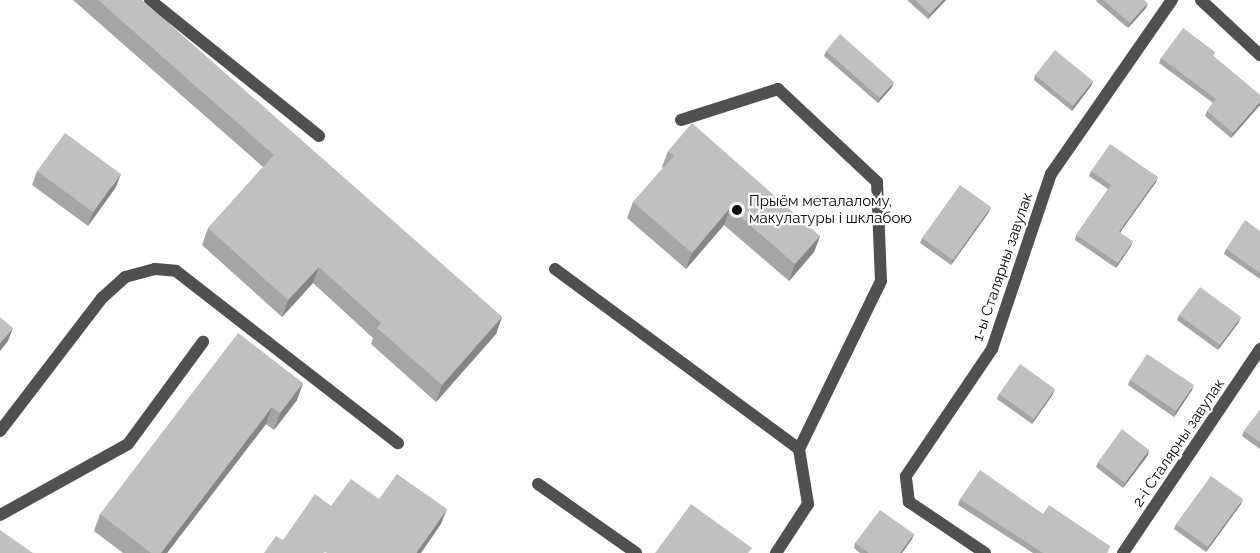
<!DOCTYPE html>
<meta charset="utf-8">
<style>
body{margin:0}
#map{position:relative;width:1260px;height:553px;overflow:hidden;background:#fff;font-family:Raleway,sans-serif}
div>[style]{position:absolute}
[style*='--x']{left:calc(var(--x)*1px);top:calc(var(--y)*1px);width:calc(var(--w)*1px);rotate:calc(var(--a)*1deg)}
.service>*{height:12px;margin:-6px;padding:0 6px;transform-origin:6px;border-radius:6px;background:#505050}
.minor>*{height:12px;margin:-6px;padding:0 6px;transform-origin:6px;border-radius:6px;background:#505050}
.wall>*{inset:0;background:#a5a5a5}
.shaded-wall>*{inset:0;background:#868686}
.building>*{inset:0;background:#c0c0c0}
.dots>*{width:16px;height:16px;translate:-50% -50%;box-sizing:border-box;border:3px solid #fff;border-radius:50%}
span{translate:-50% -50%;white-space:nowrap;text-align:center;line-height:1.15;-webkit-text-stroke:4.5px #fff;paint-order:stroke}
.poi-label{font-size:15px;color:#000}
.left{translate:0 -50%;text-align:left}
.street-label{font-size:15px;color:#000}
</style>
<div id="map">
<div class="service">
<div style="--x:150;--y:0;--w:217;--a:38.8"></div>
<div style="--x:681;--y:120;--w:102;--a:-17.7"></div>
<div style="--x:778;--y:89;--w:136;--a:43.2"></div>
<div style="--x:877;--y:182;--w:99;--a:87.7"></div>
<div style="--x:881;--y:281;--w:187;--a:116"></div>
<div style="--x:555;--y:269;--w:303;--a:36.4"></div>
<div style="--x:799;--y:449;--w:56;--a:80.7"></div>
<div style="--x:808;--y:504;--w:59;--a:123.1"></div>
<div style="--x:0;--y:431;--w:168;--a:-52.5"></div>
<div style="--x:102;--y:298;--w:31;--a:-42"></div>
<div style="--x:125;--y:277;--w:31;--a:-15"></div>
<div style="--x:155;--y:269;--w:21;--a:5"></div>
<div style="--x:176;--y:271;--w:281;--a:37.8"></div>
<div style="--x:538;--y:484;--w:120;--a:35.1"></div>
<div style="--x:0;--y:515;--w:146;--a:-29"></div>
<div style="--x:128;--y:444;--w:127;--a:-53.7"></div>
</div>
<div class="minor">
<div style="--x:1201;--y:0;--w:81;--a:43"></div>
<div style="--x:985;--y:553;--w:92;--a:-146.1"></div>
<div style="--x:909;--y:502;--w:26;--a:-97"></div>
<div style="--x:906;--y:476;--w:153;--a:-55.9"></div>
<div style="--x:992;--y:349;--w:185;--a:-71.4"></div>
<div style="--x:1051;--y:174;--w:212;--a:-55.2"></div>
<div style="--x:1123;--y:553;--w:246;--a:-56.1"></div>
</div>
<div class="wall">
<div style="clip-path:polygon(73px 0,142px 0,502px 317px,496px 334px,436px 402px,371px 344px,373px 338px,313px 283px,282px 317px,202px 245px,208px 228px,263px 167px)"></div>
<div style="clip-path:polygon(907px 0,946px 0,928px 19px)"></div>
<div style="clip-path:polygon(1097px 0,1144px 0,1146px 8px,1128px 28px,1096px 1px)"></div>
<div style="clip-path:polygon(826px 51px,892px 87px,878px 103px,824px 56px)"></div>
<div style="clip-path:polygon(1215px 52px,1213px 56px,1260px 95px,1260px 105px,1231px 138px,1205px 116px,1207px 111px,1213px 103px,1159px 63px,1161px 58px)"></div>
<div style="clip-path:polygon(1035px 75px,1093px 81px,1091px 86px,1072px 111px,1034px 80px)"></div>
<div style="clip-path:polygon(668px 151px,820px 236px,814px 252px,789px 281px,724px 225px,686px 269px,627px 218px,633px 202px,663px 168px,662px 167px)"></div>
<div style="clip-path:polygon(37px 171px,116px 187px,88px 226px,32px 185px)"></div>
<div style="clip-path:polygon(1091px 171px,1156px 182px,1120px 232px,1131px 246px,1116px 268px,1075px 240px,1076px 235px,1108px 189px,1089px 176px)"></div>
<div style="clip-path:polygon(989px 212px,951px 265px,920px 243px,922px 238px)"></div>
<div style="clip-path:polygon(1260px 231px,1260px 279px,1224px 254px,1226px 249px)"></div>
<div style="clip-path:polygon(1179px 315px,1239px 322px,1218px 350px,1177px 320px)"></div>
<div style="clip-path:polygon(1130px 380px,1192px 390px,1174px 417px,1128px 385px)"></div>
<div style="clip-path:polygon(303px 383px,297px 400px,274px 430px,266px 424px,167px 553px,123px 553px,94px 531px,100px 514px)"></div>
<div style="clip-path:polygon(999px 394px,1053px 394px,1032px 424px,997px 399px)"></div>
<div style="clip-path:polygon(1260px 410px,1260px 449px,1242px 436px,1244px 431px)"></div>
<div style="clip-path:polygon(1148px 455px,1123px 488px,1096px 467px,1098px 462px)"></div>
<div style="clip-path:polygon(960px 499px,1110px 546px,1107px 553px,1033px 553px,958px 505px)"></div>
<div style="clip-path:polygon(1241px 504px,1206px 552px,1174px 529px,1176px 524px)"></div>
<div style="clip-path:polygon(914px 534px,912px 539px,902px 553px,860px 553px,854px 548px,855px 543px)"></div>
</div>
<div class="shaded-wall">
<div style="clip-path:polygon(943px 0,946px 0,928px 19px,930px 14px)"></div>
<div style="clip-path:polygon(1148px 3px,1146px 8px,1128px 28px,1130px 23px)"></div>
<div style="clip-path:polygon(1093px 81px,1091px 86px,1072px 111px,1073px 106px)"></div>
<div style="clip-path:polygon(894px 82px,892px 87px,878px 103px,880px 98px)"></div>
<div style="clip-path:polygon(1260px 102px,1260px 105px,1231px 138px,1233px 133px)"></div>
<div style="clip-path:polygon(121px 174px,116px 187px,88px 226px,93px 212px)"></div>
<div style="clip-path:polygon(1158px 177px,1156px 182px,1117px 237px,1119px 232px)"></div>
<div style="clip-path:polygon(991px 207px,989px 212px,951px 265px,953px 260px)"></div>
<div style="clip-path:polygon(730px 208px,724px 225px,686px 269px,692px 253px)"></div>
<div style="clip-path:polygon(820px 236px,814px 252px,789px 281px,795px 264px)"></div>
<div style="clip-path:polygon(1133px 241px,1131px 246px,1116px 268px,1118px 263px)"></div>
<div style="clip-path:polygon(319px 267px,313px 283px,282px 317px,288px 300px)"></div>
<div style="clip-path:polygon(502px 317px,496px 334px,436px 402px,442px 385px)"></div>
<div style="clip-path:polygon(1241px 317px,1239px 322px,1218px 350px,1220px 345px)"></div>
<div style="clip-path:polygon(13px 328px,8px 341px,0 351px,0 343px)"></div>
<div style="clip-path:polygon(303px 383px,297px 400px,274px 430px,280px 413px)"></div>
<div style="clip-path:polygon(1194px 385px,1192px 390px,1174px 417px,1176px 411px)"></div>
<div style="clip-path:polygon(1055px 389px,1053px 394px,1032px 424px,1034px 419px)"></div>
<div style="clip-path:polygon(272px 407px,266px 424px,167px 553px,161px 553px)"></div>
<div style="clip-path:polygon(1149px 450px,1148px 455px,1123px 488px,1125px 483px)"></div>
<div style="clip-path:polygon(1243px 499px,1241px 504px,1206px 552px,1208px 547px)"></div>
<div style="clip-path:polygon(447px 509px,441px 524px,421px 553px,416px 553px)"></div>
<div style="clip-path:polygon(914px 534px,912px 539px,902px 553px,900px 553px)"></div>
</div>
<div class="building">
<div style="clip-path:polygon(98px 0,142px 0,502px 317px,442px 385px,377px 328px,381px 323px,319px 267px,288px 300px,208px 228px,274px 155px)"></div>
<div style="clip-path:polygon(915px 0,943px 0,930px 14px)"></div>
<div style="clip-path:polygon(1103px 0,1144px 0,1148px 3px,1130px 23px)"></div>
<div style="clip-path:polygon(1183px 28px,1215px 52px,1212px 55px,1260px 95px,1260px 102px,1233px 133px,1207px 111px,1216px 99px,1161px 58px)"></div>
<div style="clip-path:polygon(840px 34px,894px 82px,880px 98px,826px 51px)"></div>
<div style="clip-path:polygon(1055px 50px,1093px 81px,1073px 106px,1035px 75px)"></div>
<div style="clip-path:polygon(692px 123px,820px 236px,795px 264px,730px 208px,692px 253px,633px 202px,674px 156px,668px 151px)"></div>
<div style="clip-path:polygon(65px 133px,121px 174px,93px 212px,37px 171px)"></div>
<div style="clip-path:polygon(1110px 144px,1158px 177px,1119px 232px,1133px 241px,1118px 263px,1076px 235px,1111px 185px,1091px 171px)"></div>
<div style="clip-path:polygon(960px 185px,991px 207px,953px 260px,922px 238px)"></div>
<div style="clip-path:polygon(1245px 220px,1260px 231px,1260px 273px,1226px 249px)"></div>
<div style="clip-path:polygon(1200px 287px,1241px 317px,1220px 345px,1179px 315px)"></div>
<div style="clip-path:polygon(0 317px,13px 328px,0 343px)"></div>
<div style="clip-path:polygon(238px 333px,303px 383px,280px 413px,272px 407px,161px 553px,151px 553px,100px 514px)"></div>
<div style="clip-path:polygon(1147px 354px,1194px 385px,1176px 411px,1130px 380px)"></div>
<div style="clip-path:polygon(1020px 364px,1055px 389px,1034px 419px,999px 394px)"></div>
<div style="clip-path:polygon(1260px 410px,1260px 442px,1244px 431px)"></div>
<div style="clip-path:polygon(1122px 429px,1149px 450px,1125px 483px,1098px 462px)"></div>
<div style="clip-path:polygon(980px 470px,1043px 514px,1049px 505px,1110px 546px,1107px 553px,1043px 553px,960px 499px)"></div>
<div style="clip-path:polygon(397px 474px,447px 509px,416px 553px,327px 553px,325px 552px,324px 553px,264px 553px,276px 536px,283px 540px,315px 494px,331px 506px,351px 479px,379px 499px)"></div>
<div style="clip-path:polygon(1211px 476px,1243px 499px,1208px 547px,1176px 524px)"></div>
<div style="clip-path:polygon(691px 504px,752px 548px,748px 553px,655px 553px)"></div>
<div style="clip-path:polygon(880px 510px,914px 534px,900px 553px,869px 553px,855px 543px)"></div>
<div style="clip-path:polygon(0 530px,33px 553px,0 553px)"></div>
</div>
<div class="dots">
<div style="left:737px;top:210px;background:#000"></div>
</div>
<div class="poi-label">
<span class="left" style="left:749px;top:210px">Прыём металалому,<br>макулатуры і шклабою</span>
</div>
<div class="street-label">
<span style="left:1003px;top:267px;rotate:-71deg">1-ы Сталярны завулак</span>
<span style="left:1179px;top:443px;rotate:-56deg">2-і Сталярны завулак</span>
</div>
</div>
